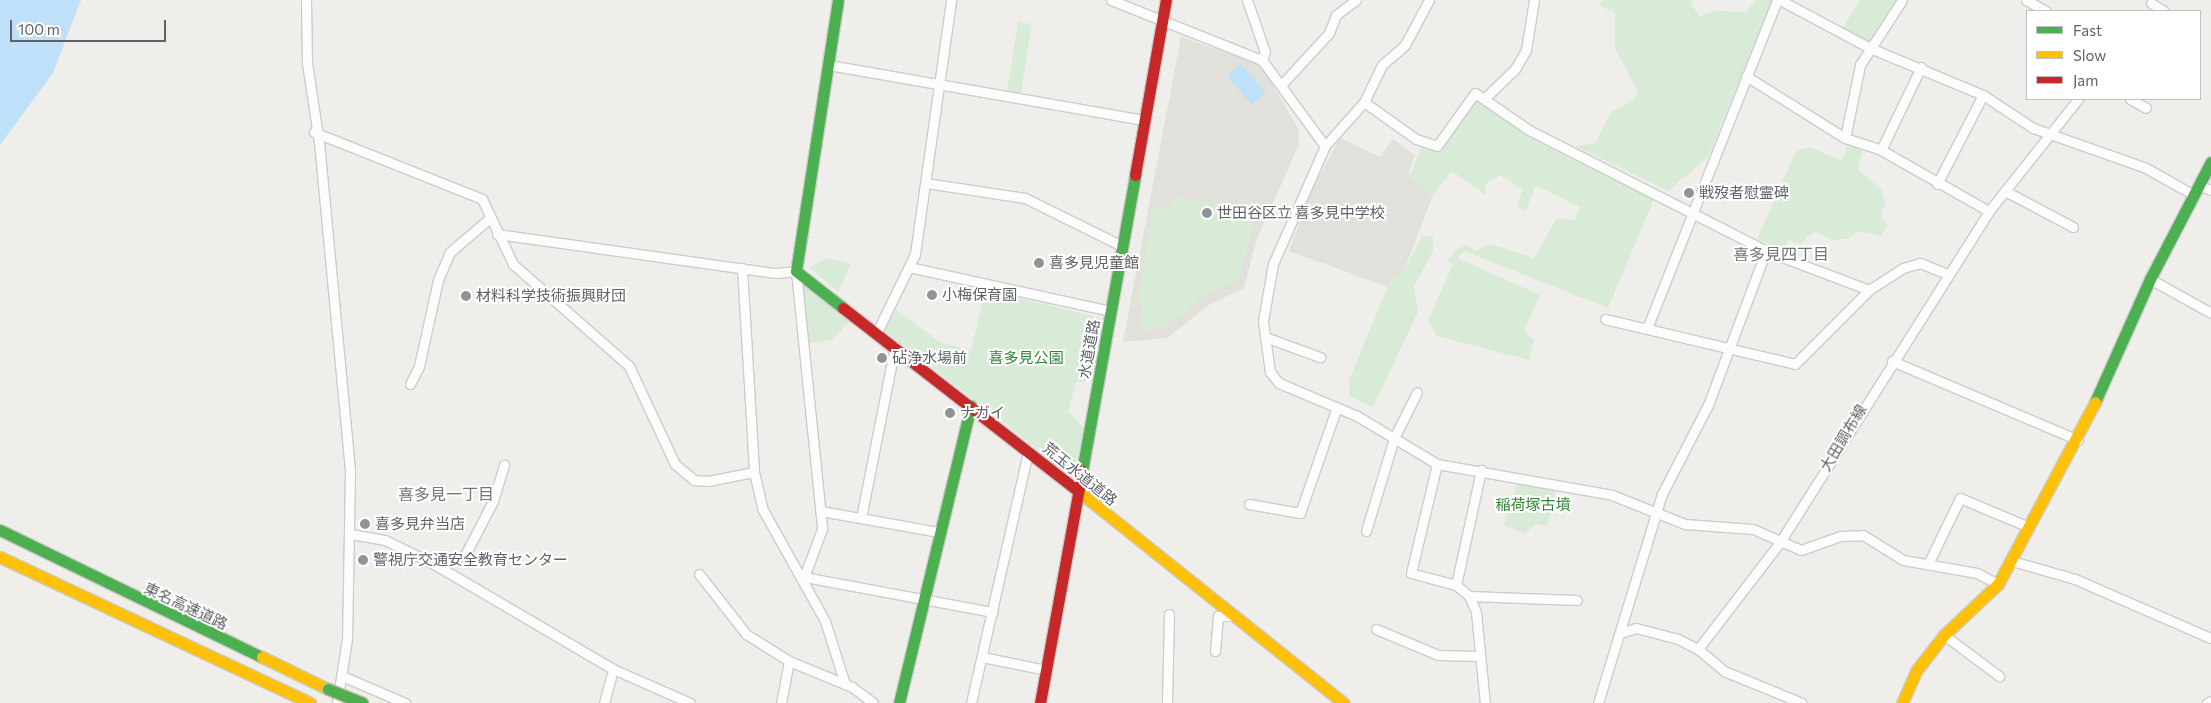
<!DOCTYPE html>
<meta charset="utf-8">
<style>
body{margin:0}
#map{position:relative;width:2211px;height:703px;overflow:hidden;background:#efeeea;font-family:Commissioner,"Noto Sans JP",sans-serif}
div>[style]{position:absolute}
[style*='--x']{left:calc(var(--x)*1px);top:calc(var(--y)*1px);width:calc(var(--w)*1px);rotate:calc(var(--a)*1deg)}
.education>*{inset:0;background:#e2e0da}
.green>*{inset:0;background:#d8ebd6}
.water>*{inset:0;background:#bfe0f9}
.roads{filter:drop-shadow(1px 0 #cbcccc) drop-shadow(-1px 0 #cbcccc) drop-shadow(0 1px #cbcccc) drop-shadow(0 -1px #cbcccc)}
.street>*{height:9px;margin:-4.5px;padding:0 4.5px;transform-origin:4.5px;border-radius:4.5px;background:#fdfcfc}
.fast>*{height:11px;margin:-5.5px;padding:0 5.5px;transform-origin:5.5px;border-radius:5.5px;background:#4caf50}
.slow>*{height:11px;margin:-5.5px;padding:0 5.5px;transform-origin:5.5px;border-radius:5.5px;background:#ffc107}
.jam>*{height:11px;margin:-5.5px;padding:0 5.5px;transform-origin:5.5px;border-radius:5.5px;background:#c62828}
.bridges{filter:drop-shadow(1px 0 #c8b996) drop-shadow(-1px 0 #c8b996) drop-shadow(0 1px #c8b996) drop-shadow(0 -1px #c8b996)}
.fast-bridge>*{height:11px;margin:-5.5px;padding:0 5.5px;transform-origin:5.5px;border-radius:5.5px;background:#4caf50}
.dots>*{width:14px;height:14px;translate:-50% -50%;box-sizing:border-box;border:2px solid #fff;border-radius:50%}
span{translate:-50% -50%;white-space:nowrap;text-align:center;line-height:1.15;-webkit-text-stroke:4px #fff;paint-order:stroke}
.poi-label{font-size:15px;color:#5f6368}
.left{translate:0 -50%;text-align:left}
.street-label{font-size:15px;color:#5f6368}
.park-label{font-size:15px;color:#348238}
.neighbourhood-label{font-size:16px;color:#70757a}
.legend{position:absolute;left:2026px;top:10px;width:175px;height:90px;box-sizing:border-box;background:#fff;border:1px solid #bfc1c3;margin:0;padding:6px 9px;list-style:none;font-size:15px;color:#5f6368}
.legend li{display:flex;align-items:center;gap:10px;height:25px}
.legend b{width:25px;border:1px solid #bfc1c3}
.scale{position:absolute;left:10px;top:20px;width:156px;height:22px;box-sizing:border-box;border:2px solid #5f6368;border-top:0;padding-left:6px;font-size:15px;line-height:18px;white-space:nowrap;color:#5f6368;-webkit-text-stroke:4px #fff;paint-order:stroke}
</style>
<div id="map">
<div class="education">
<div style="clip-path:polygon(1181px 37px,1256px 63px,1264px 70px,1299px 130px,1299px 144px,1256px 241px,1244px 288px,1209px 305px,1167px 338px,1123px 342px)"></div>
<div style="clip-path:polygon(1340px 138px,1380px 157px,1393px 139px,1415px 155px,1408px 173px,1433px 195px,1403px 273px,1391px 279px,1388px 287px,1289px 251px,1310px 193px)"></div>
</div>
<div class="green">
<div style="clip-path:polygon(1601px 0,1693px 0,1691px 5px,1700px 16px,1715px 11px,1746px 12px,1755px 0,1772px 0,1708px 157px,1668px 191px,1575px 146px,1596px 143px,1610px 113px,1630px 102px,1638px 92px,1615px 48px,1615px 13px,1600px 6px)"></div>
<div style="clip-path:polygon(1860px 0,1896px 0,1869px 43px,1842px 29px)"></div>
<div style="clip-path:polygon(1018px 22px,1032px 24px,1021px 93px,1007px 91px)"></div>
<div style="clip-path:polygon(1475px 99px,1531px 139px,1654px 199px,1608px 308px,1464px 251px,1457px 258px,1540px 295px,1524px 330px,1534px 341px,1529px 360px,1437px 336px,1428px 321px,1453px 264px,1447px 262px,1455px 250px,1466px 245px,1476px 251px,1490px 244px,1534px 258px,1557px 218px,1575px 220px,1579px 207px,1536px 185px,1526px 210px,1517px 208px,1522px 190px,1501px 175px,1485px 184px,1486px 195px,1452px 171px,1433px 195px,1409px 177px,1422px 146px,1441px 153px)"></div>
<div style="clip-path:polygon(1848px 144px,1862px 151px,1858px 170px,1881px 189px,1885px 202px,1881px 217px,1887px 225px,1881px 236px,1858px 231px,1847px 239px,1833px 240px,1815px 231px,1800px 244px,1788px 240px,1784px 250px,1757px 239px,1796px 151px,1810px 147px,1842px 161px)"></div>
<div style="clip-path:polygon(1177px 197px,1257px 212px,1239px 279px,1203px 297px,1168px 326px,1139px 331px,1143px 304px,1137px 303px,1154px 206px,1165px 208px)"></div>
<div style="clip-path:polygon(1422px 236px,1433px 237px,1433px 251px,1414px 287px,1418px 312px,1373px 407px,1350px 397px,1349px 380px,1391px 279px,1403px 273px)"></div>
<div style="clip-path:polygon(827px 258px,851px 264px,838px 292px,809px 267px)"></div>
<div style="clip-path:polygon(801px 281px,851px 319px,832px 340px,804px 344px)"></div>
<div style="clip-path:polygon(985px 290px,1101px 318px,1091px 381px,1076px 382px,1068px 411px,1084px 428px,1073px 476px,884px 330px,896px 310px,940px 342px,971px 351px)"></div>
<div style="clip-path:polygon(1518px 480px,1557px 488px,1547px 526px,1536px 524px,1524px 534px,1504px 525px)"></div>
</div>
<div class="water">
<div style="clip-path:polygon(0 0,81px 0,53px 73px,0 145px)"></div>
<div style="clip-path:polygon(1241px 64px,1266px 93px,1252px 105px,1227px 76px)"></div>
</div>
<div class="roads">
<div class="street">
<div style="--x:306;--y:0;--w:63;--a:89.1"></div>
<div style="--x:307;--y:63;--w:80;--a:81.4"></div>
<div style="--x:319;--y:142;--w:330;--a:84.6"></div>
<div style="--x:350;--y:471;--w:168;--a:91"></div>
<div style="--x:347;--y:639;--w:65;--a:98.9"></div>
<div style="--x:1111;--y:0;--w:162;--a:21.7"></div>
<div style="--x:1262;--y:60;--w:107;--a:53.8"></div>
<div style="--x:1247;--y:0;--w:55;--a:70.9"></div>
<div style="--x:1265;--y:52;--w:9;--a:111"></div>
<div style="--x:1429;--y:0;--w:51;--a:118.1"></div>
<div style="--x:1405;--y:45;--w:30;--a:139"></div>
<div style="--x:1382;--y:65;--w:41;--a:115.9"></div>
<div style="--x:1364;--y:102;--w:59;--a:131.6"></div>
<div style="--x:1325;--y:146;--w:129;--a:113.8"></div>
<div style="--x:1273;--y:264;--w:58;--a:100"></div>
<div style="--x:1263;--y:321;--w:51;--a:82.2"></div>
<div style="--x:1270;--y:372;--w:14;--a:51"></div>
<div style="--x:1279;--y:383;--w:85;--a:22.9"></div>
<div style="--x:1357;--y:416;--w:93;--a:31"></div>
<div style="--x:1437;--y:464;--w:178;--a:10"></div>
<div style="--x:1612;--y:495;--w:79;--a:21.7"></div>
<div style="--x:1685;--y:524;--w:68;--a:4.2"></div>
<div style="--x:1753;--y:529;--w:52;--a:23.6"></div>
<div style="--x:1801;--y:550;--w:41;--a:-19.7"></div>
<div style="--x:1840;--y:536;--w:23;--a:-2"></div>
<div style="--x:1863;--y:535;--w:47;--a:32"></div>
<div style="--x:1903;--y:560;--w:75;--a:10"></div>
<div style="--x:1977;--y:573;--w:24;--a:28"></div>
<div style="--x:1780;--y:0;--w:102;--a:28.1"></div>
<div style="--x:1870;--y:48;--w:122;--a:22.6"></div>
<div style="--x:1983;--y:95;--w:60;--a:33.4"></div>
<div style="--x:2033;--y:128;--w:118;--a:19.4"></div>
<div style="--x:2144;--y:167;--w:57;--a:29.2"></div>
<div style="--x:2026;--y:0;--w:23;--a:29"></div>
<div style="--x:2151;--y:3;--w:15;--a:32"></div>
<div style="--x:829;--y:65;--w:321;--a:9.9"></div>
<div style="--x:1746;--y:76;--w:117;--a:32.1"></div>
<div style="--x:1845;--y:138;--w:38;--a:18"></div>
<div style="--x:1881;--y:150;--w:124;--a:29.5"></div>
<div style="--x:1282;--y:84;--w:69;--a:-47.3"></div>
<div style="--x:1329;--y:33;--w:19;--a:-69"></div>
<div style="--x:1336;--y:15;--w:25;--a:-37"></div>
<div style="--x:1484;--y:99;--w:43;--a:-44.1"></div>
<div style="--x:1515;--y:69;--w:22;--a:-60"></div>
<div style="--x:1526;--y:50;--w:51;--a:-80.9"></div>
<div style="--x:2130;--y:99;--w:18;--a:29"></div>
<div style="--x:1364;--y:102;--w:64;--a:35.4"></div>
<div style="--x:1416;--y:139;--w:22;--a:18"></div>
<div style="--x:1437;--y:146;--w:65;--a:-54.4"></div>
<div style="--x:1475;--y:93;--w:65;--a:34.4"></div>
<div style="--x:1529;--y:130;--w:266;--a:27"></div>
<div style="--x:1766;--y:251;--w:110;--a:20.7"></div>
<div style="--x:314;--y:132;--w:181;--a:21.7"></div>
<div style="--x:482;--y:199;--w:72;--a:64.5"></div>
<div style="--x:513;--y:264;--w:154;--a:41.3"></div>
<div style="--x:629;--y:366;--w:108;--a:64.9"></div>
<div style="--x:675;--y:464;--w:25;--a:40"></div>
<div style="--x:694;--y:480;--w:14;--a:4"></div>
<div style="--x:708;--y:481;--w:47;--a:-11.1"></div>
<div style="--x:1845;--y:138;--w:75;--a:-78.4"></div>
<div style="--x:1860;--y:65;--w:77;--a:-57.1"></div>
<div style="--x:1881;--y:150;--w:92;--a:-64.3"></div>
<div style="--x:926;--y:183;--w:100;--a:8.6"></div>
<div style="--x:1025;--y:198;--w:108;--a:26.3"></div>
<div style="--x:1937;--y:184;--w:100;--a:-62.7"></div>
<div style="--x:2200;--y:186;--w:12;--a:20"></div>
<div style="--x:2005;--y:191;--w:77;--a:27.9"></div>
<div style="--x:497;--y:234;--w:281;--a:8"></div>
<div style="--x:775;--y:273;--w:21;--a:-5"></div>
<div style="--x:796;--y:271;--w:259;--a:84.2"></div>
<div style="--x:822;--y:529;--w:51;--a:110.6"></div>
<div style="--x:804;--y:577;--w:192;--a:10.5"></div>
<div style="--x:909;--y:267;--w:207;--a:12.3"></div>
<div style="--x:742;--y:268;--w:204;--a:86.6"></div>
<div style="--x:754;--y:472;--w:39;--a:77"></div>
<div style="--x:763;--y:510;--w:127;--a:60.8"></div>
<div style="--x:825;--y:621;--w:66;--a:72.4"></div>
<div style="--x:2150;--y:279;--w:70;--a:29.1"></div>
<div style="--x:1605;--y:319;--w:195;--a:13.3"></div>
<div style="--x:1795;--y:364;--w:105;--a:-45"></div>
<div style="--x:1869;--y:290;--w:40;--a:-32.9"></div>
<div style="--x:1903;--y:268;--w:18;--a:-16"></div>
<div style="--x:1920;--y:263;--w:31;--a:22"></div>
<div style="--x:1648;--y:326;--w:351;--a:-68.4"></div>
<div style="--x:877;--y:332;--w:87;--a:-64"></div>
<div style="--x:915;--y:254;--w:257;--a:-81.9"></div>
<div style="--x:1265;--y:337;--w:59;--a:20"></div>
<div style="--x:1892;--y:361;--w:202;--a:23"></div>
<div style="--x:410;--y:384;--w:20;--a:-63"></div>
<div style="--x:419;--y:366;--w:88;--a:-77.5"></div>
<div style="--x:438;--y:280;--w:30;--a:-67"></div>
<div style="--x:450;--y:252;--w:52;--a:-40.4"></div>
<div style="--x:1437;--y:464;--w:112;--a:103.4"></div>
<div style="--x:1411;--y:573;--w:47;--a:14.9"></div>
<div style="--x:1456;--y:585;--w:17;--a:40"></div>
<div style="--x:1469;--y:596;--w:108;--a:2.1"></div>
<div style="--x:1249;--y:504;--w:52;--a:10"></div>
<div style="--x:1300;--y:513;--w:112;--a:-70.8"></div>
<div style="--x:821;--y:511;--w:120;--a:10.1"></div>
<div style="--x:861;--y:518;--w:175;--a:-78.8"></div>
<div style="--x:1366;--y:531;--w:97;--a:-73.2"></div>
<div style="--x:1394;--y:438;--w:51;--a:-63.4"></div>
<div style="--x:351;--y:534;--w:35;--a:10"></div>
<div style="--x:385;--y:540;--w:55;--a:26.1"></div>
<div style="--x:434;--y:564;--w:208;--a:30.4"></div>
<div style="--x:613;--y:669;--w:84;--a:23.8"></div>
<div style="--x:464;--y:557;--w:63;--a:-62.6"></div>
<div style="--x:493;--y:501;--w:38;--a:-73"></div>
<div style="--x:2012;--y:561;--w:66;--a:15.9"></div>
<div style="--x:2075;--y:579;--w:148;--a:23.5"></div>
<div style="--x:1928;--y:564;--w:73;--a:-64.1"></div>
<div style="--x:1960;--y:498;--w:75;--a:22.8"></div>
<div style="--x:699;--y:574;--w:76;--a:51.9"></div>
<div style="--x:746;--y:634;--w:51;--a:32.1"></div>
<div style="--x:789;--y:661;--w:68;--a:22.4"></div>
<div style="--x:852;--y:687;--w:26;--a:37"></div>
<div style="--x:1456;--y:585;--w:118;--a:-77.7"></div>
<div style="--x:1469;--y:596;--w:17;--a:66"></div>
<div style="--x:1476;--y:612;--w:91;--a:84.4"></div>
<div style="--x:1376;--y:629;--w:67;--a:22.8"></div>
<div style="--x:1438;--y:655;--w:42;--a:1.4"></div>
<div style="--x:1620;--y:633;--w:17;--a:-17"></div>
<div style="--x:1636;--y:628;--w:43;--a:14.7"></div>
<div style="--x:1678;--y:639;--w:22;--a:27"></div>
<div style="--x:1698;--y:649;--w:34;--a:40"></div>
<div style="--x:1724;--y:671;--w:84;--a:22.3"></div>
<div style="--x:1944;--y:635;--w:69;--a:36.7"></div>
<div style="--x:1698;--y:649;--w:135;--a:-52.5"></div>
<div style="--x:1780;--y:542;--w:391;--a:-57.7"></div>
<div style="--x:1989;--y:211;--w:143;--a:-51.5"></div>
<div style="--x:1215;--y:651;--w:35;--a:-85"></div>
<div style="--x:1218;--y:616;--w:17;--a:0"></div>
<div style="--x:982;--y:657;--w:65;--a:11.5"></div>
<div style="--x:342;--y:676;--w:69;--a:23.2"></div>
<div style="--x:604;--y:703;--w:35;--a:-75"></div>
<div style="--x:781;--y:703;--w:43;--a:-79.2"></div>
<div style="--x:971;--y:703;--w:257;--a:-77.2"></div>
<div style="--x:1167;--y:703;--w:89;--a:-88.7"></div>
<div style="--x:1598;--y:703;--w:219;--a:-73"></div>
<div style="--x:1662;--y:494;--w:100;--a:-62.7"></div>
<div style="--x:1708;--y:405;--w:165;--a:-69.4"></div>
<div style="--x:2207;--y:703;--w:4;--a:-27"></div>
</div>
<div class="fast">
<div style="--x:838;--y:0;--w:274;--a:98.8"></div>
<div style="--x:796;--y:271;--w:60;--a:38.2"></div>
<div style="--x:2095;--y:402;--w:135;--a:-65.9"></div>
<div style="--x:2150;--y:279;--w:132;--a:-62.5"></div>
<div style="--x:1082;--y:471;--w:301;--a:-79.8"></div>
<div style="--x:0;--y:530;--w:291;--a:25.9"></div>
<div style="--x:899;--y:703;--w:306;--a:-76.4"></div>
</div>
<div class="slow">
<div style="--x:1078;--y:491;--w:340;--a:38.6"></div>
<div style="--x:0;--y:557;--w:343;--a:25.2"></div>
<div style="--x:262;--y:657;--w:73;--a:25.9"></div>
<div style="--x:1902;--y:703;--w:35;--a:-66"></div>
<div style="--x:1916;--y:671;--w:46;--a:-52.1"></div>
<div style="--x:1944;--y:635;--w:74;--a:-43.4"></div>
<div style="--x:1998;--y:584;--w:206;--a:-61.9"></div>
</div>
<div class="jam">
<div style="--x:1135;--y:175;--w:178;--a:-80"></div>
<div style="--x:843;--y:308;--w:298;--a:37.9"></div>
<div style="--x:1040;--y:703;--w:236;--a:-79.7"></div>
</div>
</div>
<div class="bridges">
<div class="fast-bridge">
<div style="--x:328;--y:689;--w:37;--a:22"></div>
</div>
</div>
<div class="dots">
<div style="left:1689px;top:193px;background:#919496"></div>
<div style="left:1207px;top:213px;background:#919496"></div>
<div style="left:1039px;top:263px;background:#919496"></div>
<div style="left:932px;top:295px;background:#919496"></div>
<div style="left:466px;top:296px;background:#919496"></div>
<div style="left:882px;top:358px;background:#919496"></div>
<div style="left:950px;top:413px;background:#919496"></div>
<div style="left:365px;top:524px;background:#919496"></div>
<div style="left:363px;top:560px;background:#919496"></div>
</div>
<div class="poi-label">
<span class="left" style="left:1699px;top:193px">戦歿者慰霊碑</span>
<span class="left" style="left:1217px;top:213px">世田谷区立 喜多見中学校</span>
<span class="left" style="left:1049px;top:263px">喜多見児童館</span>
<span class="left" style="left:942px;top:295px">小梅保育園</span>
<span class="left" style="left:476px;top:296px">材料科学技術振興財団</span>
<span class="left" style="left:892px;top:358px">砧浄水場前</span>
<span class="left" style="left:960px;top:413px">ナガイ</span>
<span class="left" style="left:375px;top:524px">喜多見弁当店</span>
<span class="left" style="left:373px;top:560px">警視庁交通安全教育センター</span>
</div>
<div class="street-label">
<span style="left:1089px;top:349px;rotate:-80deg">水道道路</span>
<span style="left:1843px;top:438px;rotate:-59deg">大田調布線</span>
<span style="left:1080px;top:474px;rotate:39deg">荒玉水道道路</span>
<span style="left:186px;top:606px;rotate:25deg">東名高速道路</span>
</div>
<div class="park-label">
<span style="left:1026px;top:358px">喜多見公園</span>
<span style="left:1533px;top:505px">稲荷塚古墳</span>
</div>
<div class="neighbourhood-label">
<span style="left:1781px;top:254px">喜多見四丁目</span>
<span style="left:446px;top:494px">喜多見一丁目</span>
</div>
<ul class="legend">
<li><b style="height:6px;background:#4caf50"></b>Fast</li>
<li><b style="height:6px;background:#ffc107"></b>Slow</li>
<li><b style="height:6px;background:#c62828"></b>Jam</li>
</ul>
<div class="scale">100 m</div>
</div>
